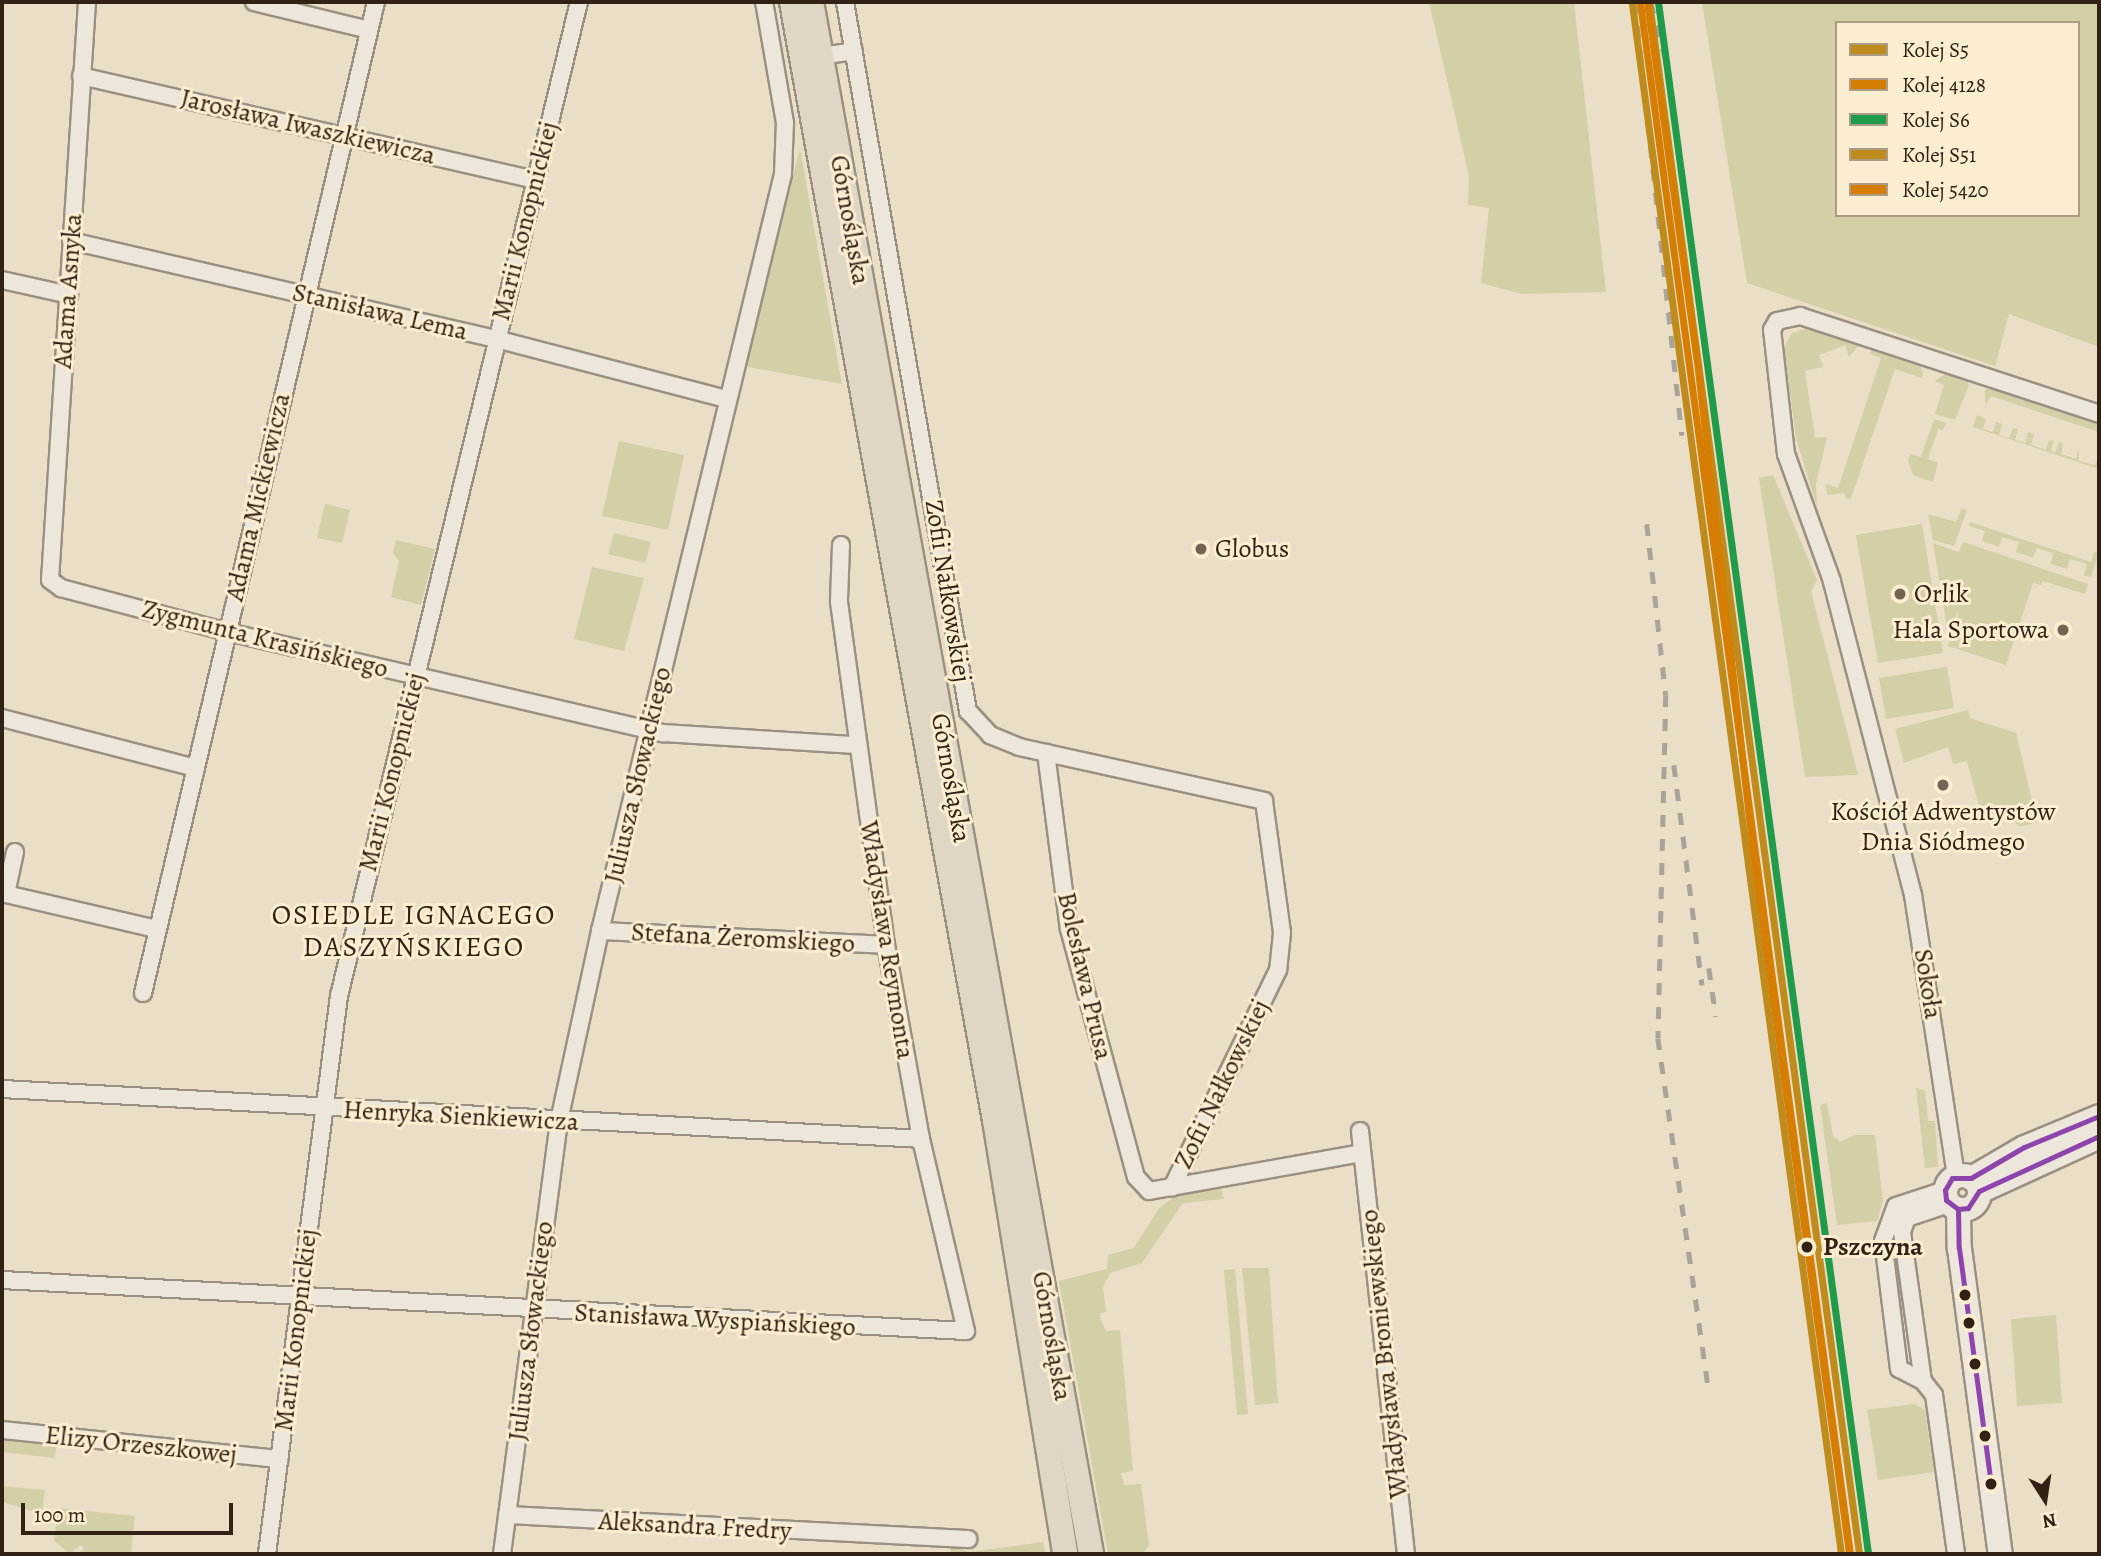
<!DOCTYPE html>
<meta charset="utf-8">
<style>
body{margin:0}
#map{position:relative;width:2101px;height:1556px;overflow:hidden;background:#eadec6;font-family:Alegreya,serif}
div>[style]{position:absolute}
[style*='--x']{left:calc(var(--x)*1px);top:calc(var(--y)*1px);width:calc(var(--w)*1px);rotate:calc(var(--a)*1deg)}
.green>*{inset:0;background:#d3cfa7}
.roads{filter:drop-shadow(2px 0 #9a9082) drop-shadow(-2px 0 #9a9082) drop-shadow(0 2px #9a9082) drop-shadow(0 -2px #9a9082)}
.street>*{height:16px;margin:-8px;padding:0 8px;transform-origin:8px;border-radius:8px;background:#ede6da}
.secondary>*{height:23px;margin:-11.5px;padding:0 11.5px;transform-origin:11.5px;border-radius:11.5px;background:#ede6da}
.secondary>.ring{margin:-11.5px;padding:0;box-sizing:content-box;background:none;border:23px solid #ede6da;border-radius:50%}
.primary>*{height:24px;margin:-12px;padding:0 12px;transform-origin:12px;border-radius:12px;background:#e0d6c5}
.rail>*{height:4.5px;margin-top:-2.25px;transform-origin:0;background:repeating-linear-gradient(90deg,#aaa399 0 12px,transparent 0 24px)}
.bus-1>*{height:5px;margin:-2.5px;padding:0 2.5px;transform-origin:2.5px;border-radius:2.5px;background:#8e44ad}
.rail-1>*{height:7px;margin:-3.5px;padding:0 3.5px;transform-origin:3.5px;border-radius:3.5px;background:#bf8b1c}
.rail-2>*{height:7px;margin:-3.5px;padding:0 3.5px;transform-origin:3.5px;border-radius:3.5px;background:#d67e04}
.rail-3>*{height:7px;margin:-3.5px;padding:0 3.5px;transform-origin:3.5px;border-radius:3.5px;background:#1f9b4a}
.rail-4>*{height:7px;margin:-3.5px;padding:0 3.5px;transform-origin:3.5px;border-radius:3.5px;background:#bf8b1c}
.rail-5>*{height:7px;margin:-3.5px;padding:0 3.5px;transform-origin:3.5px;border-radius:3.5px;background:#d67e04}
.dots>*{width:19px;height:19px;translate:-50% -50%;box-sizing:border-box;border:4px solid #fbedd0;border-radius:50%}
span{translate:-50% -50%;white-space:nowrap;text-align:center;line-height:1.15;-webkit-text-stroke:6px #fbedd0;paint-order:stroke}
.street-label{font-size:26px;color:#322215}
.poi-label{font-size:26px;color:#322215}
.left{translate:0 -50%;text-align:left}
.right{translate:-100% -50%;text-align:right}
.stop-label{font-size:26px;color:#322215;font-weight:700}
.neighbourhood-label{font-size:28px;color:#322215;letter-spacing:2px}
.frame{position:absolute;inset:0;border:4px solid #322215;pointer-events:none}
.legend{position:absolute;left:1835px;top:21px;width:245px;height:196px;box-sizing:border-box;background:#fbedd0;border:2px solid #ab9c85;margin:0;padding:9px 12px;list-style:none;font-size:21px;color:#322215}
.legend li{display:flex;align-items:center;gap:14px;height:35px}
.legend b{width:35px;border:2px solid #ab9c85}
.north{position:absolute;left:2010px;top:1465px;width:70px;height:70px;-webkit-text-stroke:5px #fbedd0;paint-order:stroke;rotate:168deg;font-size:19px;font-weight:700;line-height:28px;text-align:center;color:#322215}
.north::after{content:'';display:block;margin:auto;width:24px;height:32px;background:#322215;clip-path:polygon(50% 0,100% 100%,50% 72%,0 100%)}
.scale{position:absolute;left:21px;top:1503px;width:212px;height:32px;box-sizing:border-box;border:4px solid #322215;border-top:0;padding-left:9px;font-size:21px;line-height:24px;white-space:nowrap;color:#322215;-webkit-text-stroke:5px #fbedd0;paint-order:stroke}
</style>
<div id="map">
<div class="green">
<div style="clip-path:polygon(1429px 2px,1574px 2px,1606px 292px,1522px 294px,1481px 283px,1489px 208px,1468px 205px,1469px 176px)"></div>
<div style="clip-path:polygon(evenodd,1702px 2px,2099px 2px,2099px 347px,2009px 314px,1995px 366px,1747px 283px,1702px 2px,1837px 23px,2078px 23px,2078px 215px,1837px 215px,1837px 23px)"></div>
<div style="clip-path:polygon(800px 149px,842px 384px,743px 366px)"></div>
<div style="clip-path:polygon(1805px 329px,1860px 344px,1849px 357px,1845px 345px,1819px 355px,1823px 367px,1805px 371px,1815px 438px,1827px 437px,1816px 484px,1817px 507px,1796px 438px,1784px 347px,1792px 333px)"></div>
<div style="clip-path:polygon(1872px 346px,1919px 362px,1923px 374px,1922px 378px,1895px 369px,1851px 498px,1846px 499px,1844px 493px,1827px 495px,1826px 484px,1838px 488px,1881px 358px,1870px 354px)"></div>
<div style="clip-path:polygon(1948px 372px,1966px 378px,1969px 385px,1955px 420px,1935px 414px,1944px 385px,1935px 381px)"></div>
<div style="clip-path:polygon(1994px 386px,2099px 421px,2099px 432px,1991px 396px,1985px 405px,1985px 390px)"></div>
<div style="clip-path:polygon(1977px 415px,1986px 419px,1983px 429px,1993px 432px,1996px 422px,2002px 424px,1999px 435px,2009px 438px,2013px 428px,2018px 429px,2015px 440px,2025px 443px,2028px 432px,2034px 434px,2031px 445px,2046px 450px,2049px 440px,2054px 441px,2051px 451px,2055px 453px,2059px 442px,2063px 444px,2061px 454px,2076px 459px,2079px 449px,2079px 461px,2095px 465px,2099px 456px,2099px 469px,1973px 427px)"></div>
<div style="clip-path:polygon(1934px 419px,1946px 423px,1943px 430px,1938px 429px,1928px 459px,1938px 463px,1933px 482px,1913px 475px,1908px 461px,1910px 454px,1921px 457px)"></div>
<div style="clip-path:polygon(619px 441px,684px 455px,668px 530px,602px 516px)"></div>
<div style="clip-path:polygon(1773px 475px,1817px 580px,1811px 591px,1858px 775px,1805px 777px,1759px 478px)"></div>
<div style="clip-path:polygon(325px 504px,350px 510px,342px 543px,317px 538px)"></div>
<div style="clip-path:polygon(1962px 508px,1967px 510px,1954px 546px,1933px 540px,1928px 514px,1956px 522px)"></div>
<div style="clip-path:polygon(1970px 522px,2091px 562px,2094px 552px,2099px 553px,2091px 577px,2084px 575px,2087px 564px,2070px 559px,2067px 569px,2051px 564px,2053px 553px,2037px 548px,2033px 558px,2016px 552px,2019px 542px,2002px 537px,1999px 547px,1982px 541px,1985px 531px,1969px 526px)"></div>
<div style="clip-path:polygon(1922px 524px,1943px 653px,1878px 663px,1856px 535px)"></div>
<div style="clip-path:polygon(614px 533px,651px 542px,645px 563px,608px 554px)"></div>
<div style="clip-path:polygon(396px 540px,435px 549px,421px 605px,391px 597px,399px 561px,393px 553px)"></div>
<div style="clip-path:polygon(1963px 542px,2088px 584px,2085px 594px,2043px 581px,2041px 585px,2033px 583px,2006px 665px,1948px 646px,1960px 608px,1948px 632px,1933px 543px,1959px 552px)"></div>
<div style="clip-path:polygon(592px 567px,644px 578px,624px 651px,574px 639px)"></div>
<div style="clip-path:polygon(1947px 667px,1954px 708px,1886px 719px,1879px 678px)"></div>
<div style="clip-path:polygon(1968px 710px,1970px 718px,2016px 733px,2037px 822px,2020px 827px,2007px 815px,1983px 821px,1967px 761px,1953px 764px,1948px 747px,1904px 763px,1895px 729px)"></div>
<div style="clip-path:polygon(1916px 1088px,1925px 1090px,1928px 1121px,1935px 1121px,1938px 1167px,1925px 1168px)"></div>
<div style="clip-path:polygon(1827px 1103px,1833px 1136px,1840px 1142px,1855px 1135px,1875px 1135px,1883px 1201px,1877px 1221px,1837px 1225px,1820px 1105px)"></div>
<div style="clip-path:polygon(1220px 1186px,1224px 1199px,1183px 1203px,1142px 1263px,1110px 1273px,1103px 1287px,1106px 1312px,1100px 1313px,1101px 1320px,1106px 1331px,1120px 1330px,1133px 1471px,1121px 1473px,1124px 1485px,1141px 1484px,1149px 1546px,1143px 1554px,1108px 1554px,1059px 1281px,1107px 1269px,1108px 1255px,1134px 1248px,1159px 1208px,1179px 1193px)"></div>
<div style="clip-path:polygon(1242px 1268px,1269px 1268px,1278px 1403px,1255px 1405px)"></div>
<div style="clip-path:polygon(1235px 1269px,1248px 1414px,1237px 1415px,1224px 1270px)"></div>
<div style="clip-path:polygon(2056px 1315px,2062px 1403px,2017px 1406px,2011px 1319px)"></div>
<div style="clip-path:polygon(1914px 1404px,1925px 1410px,1934px 1472px,1878px 1480px,1867px 1410px)"></div>
<div style="clip-path:polygon(2px 1434px,57px 1440px,55px 1458px,2px 1452px)"></div>
<div style="clip-path:polygon(2px 1486px,45px 1490px,42px 1514px,2px 1502px)"></div>
<div style="clip-path:polygon(58px 1508px,135px 1516px,131px 1554px,78px 1554px,84px 1548px,81px 1545px,70px 1554px,54px 1541px)"></div>
<div style="clip-path:polygon(1043px 1542px,1046px 1554px,951px 1554px,950px 1544px,969px 1552px)"></div>
</div>
<div class="roads">
<div class="street">
<div style="--x:87;--y:2;--w:579;--a:93.66"></div>
<div style="--x:50;--y:580;--w:14;--a:36"></div>
<div style="--x:61;--y:588;--w:173;--a:14.8"></div>
<div style="--x:228;--y:632;--w:447;--a:13.1"></div>
<div style="--x:663;--y:733;--w:193;--a:3.6"></div>
<div style="--x:254;--y:2;--w:118;--a:13.7"></div>
<div style="--x:845;--y:2;--w:720;--a:80.16"></div>
<div style="--x:968;--y:711;--w:33;--a:47"></div>
<div style="--x:990;--y:735;--w:31;--a:22"></div>
<div style="--x:1019;--y:747;--w:251;--a:12.4"></div>
<div style="--x:1264;--y:801;--w:133;--a:82.2"></div>
<div style="--x:1282;--y:933;--w:37;--a:96"></div>
<div style="--x:1278;--y:970;--w:242;--a:116"></div>
<div style="--x:820;--y:56;--w:34;--a:-8"></div>
<div style="--x:81;--y:76;--w:467;--a:12.9"></div>
<div style="--x:71;--y:241;--w:436;--a:13"></div>
<div style="--x:496;--y:339;--w:239;--a:14.6"></div>
<div style="--x:2;--y:280;--w:69;--a:12.6"></div>
<div style="--x:2;--y:718;--w:200;--a:14.5"></div>
<div style="--x:1046;--y:753;--w:177;--a:82.6"></div>
<div style="--x:1069;--y:929;--w:257;--a:74.9"></div>
<div style="--x:1136;--y:1177;--w:19;--a:47"></div>
<div style="--x:1149;--y:1191;--w:216;--a:-10.1"></div>
<div style="--x:15;--y:852;--w:43;--a:102.1"></div>
<div style="--x:6;--y:894;--w:155;--a:13.1"></div>
<div style="--x:600;--y:931;--w:286;--a:2.8"></div>
<div style="--x:143;--y:993;--w:1018;--a:-76.77"></div>
<div style="--x:2;--y:1089;--w:920;--a:3.11"></div>
<div style="--x:1360;--y:1131;--w:425;--a:83.8"></div>
<div style="--x:1956;--y:1176;--w:284;--a:-98.7"></div>
<div style="--x:1913;--y:895;--w:324;--a:-104.5"></div>
<div style="--x:1832;--y:581;--w:135;--a:-109.9"></div>
<div style="--x:1786;--y:454;--w:125;--a:-96.4"></div>
<div style="--x:1772;--y:330;--w:10;--a:-61"></div>
<div style="--x:1777;--y:321;--w:24;--a:-12"></div>
<div style="--x:1800;--y:316;--w:315;--a:18.1"></div>
<div style="--x:1949;--y:1204;--w:44;--a:161.6"></div>
<div style="--x:1907;--y:1218;--w:15;--a:110"></div>
<div style="--x:1902;--y:1232;--w:150;--a:82"></div>
<div style="--x:1923;--y:1381;--w:18;--a:52"></div>
<div style="--x:1934;--y:1395;--w:161;--a:82.1"></div>
<div style="--x:2;--y:1280;--w:965;--a:3.03"></div>
<div style="--x:966;--y:1331;--w:197;--a:-103.2"></div>
<div style="--x:921;--y:1139;--w:197;--a:-100.2"></div>
<div style="--x:886;--y:945;--w:348;--a:-97.8"></div>
<div style="--x:839;--y:600;--w:55;--a:-87.9"></div>
<div style="--x:1923;--y:1381;--w:27;--a:-153"></div>
<div style="--x:1899;--y:1369;--w:129;--a:-97.1"></div>
<div style="--x:1883;--y:1241;--w:37;--a:-70"></div>
<div style="--x:1896;--y:1206;--w:52;--a:-18.1"></div>
<div style="--x:2;--y:1430;--w:279;--a:6"></div>
<div style="--x:507;--y:1515;--w:462;--a:3"></div>
<div style="--x:267;--y:1554;--w:563;--a:-82.65"></div>
<div style="--x:339;--y:996;--w:1023;--a:-76.43"></div>
<div style="--x:502;--y:1554;--w:437;--a:-82.5"></div>
<div style="--x:559;--y:1121;--w:194;--a:-77.8"></div>
<div style="--x:600;--y:931;--w:779;--a:-76.41"></div>
<div style="--x:783;--y:174;--w:51;--a:-87.8"></div>
<div style="--x:785;--y:123;--w:123;--a:-99.8"></div>
</div>
<div class="secondary">
<div class="ring" style="left:1945px;top:1175px;width:11px;height:11px"></div>
<div style="--x:1971;--y:1178;--w:61;--a:-30.3"></div>
<div style="--x:2024;--y:1147;--w:81;--a:-22.5"></div>
<div style="--x:1979;--y:1191;--w:132;--a:-24.6"></div>
<div style="--x:1958;--y:1209;--w:39;--a:89"></div>
<div style="--x:1959;--y:1248;--w:309;--a:82.4"></div>
</div>
<div class="primary">
<div style="--x:792;--y:2;--w:1136;--a:79.71"></div>
<div style="--x:995;--y:1120;--w:440;--a:80.8"></div>
<div style="--x:811;--y:2;--w:1577;--a:79.77"></div>
</div>
</div>
<div class="rail">
<div style="--x:1635;--y:2;--w:436;--a:83.8"></div>
<div style="--x:1651;--y:2;--w:72;--a:75.6"></div>
<div style="--x:1669;--y:72;--w:1495;--a:82.31"></div>
<div style="--x:1647;--y:524;--w:172;--a:83.7"></div>
<div style="--x:1666;--y:695;--w:343;--a:91.3"></div>
<div style="--x:1658;--y:1038;--w:353;--a:81.8"></div>
<div style="--x:1674;--y:765;--w:222;--a:82.7"></div>
<div style="--x:1709;--y:968;--w:49;--a:81.7"></div>
</div>
<div class="bus-1">
<div style="--x:2099;--y:1116;--w:81;--a:157.5"></div>
<div style="--x:2024;--y:1147;--w:61;--a:149.7"></div>
<div style="--x:1971;--y:1178;--w:19;--a:180"></div>
<div style="--x:1952;--y:1178;--w:14;--a:120"></div>
<div style="--x:1945;--y:1190;--w:10;--a:84"></div>
<div style="--x:1946;--y:1200;--w:15;--a:37"></div>
<div style="--x:1958;--y:1209;--w:10;--a:-6"></div>
<div style="--x:1968;--y:1208;--w:20;--a:-57"></div>
<div style="--x:1979;--y:1191;--w:132;--a:-24.6"></div>
<div style="--x:1958;--y:1209;--w:39;--a:89"></div>
<div style="--x:1959;--y:1248;--w:238;--a:82.3"></div>
</div>
<div class="rail-1">
<div style="--x:1649;--y:2;--w:1566;--a:82.29"></div>
</div>
<div class="rail-2">
<div style="--x:1640;--y:3;--w:1565;--a:82.29"></div>
</div>
<div class="rail-3">
<div style="--x:1658;--y:2;--w:1565;--a:82.29"></div>
</div>
<div class="rail-4">
<div style="--x:1632;--y:4;--w:1564;--a:82.32"></div>
</div>
<div class="rail-5">
<div style="--x:1647;--y:2;--w:362;--a:82.1"></div>
<div style="--x:1697;--y:361;--w:488;--a:83.5"></div>
<div style="--x:1752;--y:846;--w:714;--a:82.19"></div>
</div>
<div class="dots">
<div style="left:1201px;top:549px;background:#726453"></div>
<div style="left:1900px;top:594px;background:#726453"></div>
<div style="left:2063px;top:630px;background:#726453"></div>
<div style="left:1943px;top:785px;background:#726453"></div>
<div style="left:1807px;top:1247px;background:#322215"></div>
<div style="left:1965px;top:1295px;background:#322215"></div>
<div style="left:1969px;top:1323px;background:#322215"></div>
<div style="left:1975px;top:1364px;background:#322215"></div>
<div style="left:1985px;top:1436px;background:#322215"></div>
<div style="left:1991px;top:1484px;background:#322215"></div>
</div>
<div class="street-label">
<span style="left:308px;top:127px;rotate:13deg">Jarosława Iwaszkiewicza</span>
<span style="left:850px;top:220px;rotate:80deg">Górnośląska</span>
<span style="left:525px;top:221px;rotate:-76deg">Marii Konopnickiej</span>
<span style="left:68px;top:291px;rotate:-86deg">Adama Asnyka</span>
<span style="left:380px;top:312px;rotate:13deg">Stanisława Lema</span>
<span style="left:258px;top:497px;rotate:-77deg">Adama Mickiewicza</span>
<span style="left:948px;top:591px;rotate:81deg">Zofii Nałkowskiej</span>
<span style="left:265px;top:639px;rotate:14deg">Zygmunta Krasińskiego</span>
<span style="left:392px;top:772px;rotate:-76deg">Marii Konopnickiej</span>
<span style="left:638px;top:775px;rotate:-77deg">Juliusza Słowackiego</span>
<span style="left:951px;top:778px;rotate:80deg">Górnośląska</span>
<span style="left:743px;top:938px;rotate:3deg">Stefana Żeromskiego</span>
<span style="left:887px;top:940px;rotate:81deg">Władysława Reymonta</span>
<span style="left:1085px;top:976px;rotate:77deg">Bolesława Prusa</span>
<span style="left:1928px;top:984px;rotate:81deg">Sokoła</span>
<span style="left:1222px;top:1084px;rotate:-64deg">Zofii Nałkowskiej</span>
<span style="left:461px;top:1116px;rotate:3deg">Henryka Sienkiewicza</span>
<span style="left:715px;top:1320px;rotate:3deg">Stanisława Wyspiańskiego</span>
<span style="left:296px;top:1330px;rotate:-83deg">Marii Konopnickiej</span>
<span style="left:531px;top:1331px;rotate:-83deg">Juliusza Słowackiego</span>
<span style="left:1052px;top:1336px;rotate:80deg">Górnośląska</span>
<span style="left:1384px;top:1354px;rotate:-96deg">Władysława Broniewskiego</span>
<span style="left:141px;top:1445px;rotate:6deg">Elizy Orzeszkowej</span>
<span style="left:695px;top:1526px;rotate:3deg">Aleksandra Fredry</span>
</div>
<div class="poi-label">
<span class="left" style="left:1215px;top:549px">Globus</span>
<span class="left" style="left:1914px;top:594px">Orlik</span>
<span class="right" style="left:2049px;top:630px">Hala Sportowa</span>
<span style="left:1943px;top:827px">Kościół Adwentystów<br>Dnia Siódmego</span>
</div>
<div class="stop-label">
<span class="left" style="left:1823px;top:1247px">Pszczyna</span>
</div>
<div class="neighbourhood-label">
<span style="left:414px;top:931px">OSIEDLE IGNACEGO<br>DASZYŃSKIEGO</span>
</div>
<div class="frame"></div>
<ul class="legend">
<li><b style="height:9px;background:#bf8b1c"></b>Kolej S5</li>
<li><b style="height:9px;background:#d67e04"></b>Kolej 4128</li>
<li><b style="height:9px;background:#1f9b4a"></b>Kolej S6</li>
<li><b style="height:9px;background:#bf8b1c"></b>Kolej S51</li>
<li><b style="height:9px;background:#d67e04"></b>Kolej 5420</li>
</ul>
<div class="north">N</div>
<div class="scale">100 m</div>
</div>
